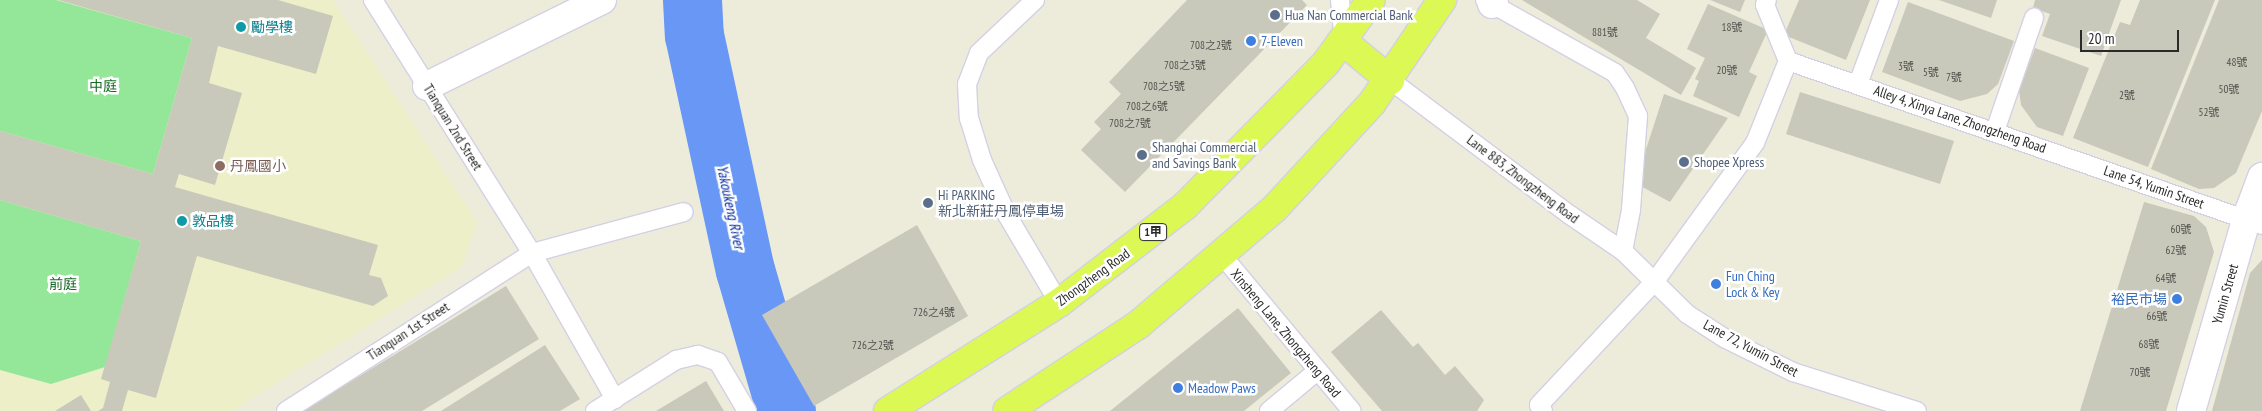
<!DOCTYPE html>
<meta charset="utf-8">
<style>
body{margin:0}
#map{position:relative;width:2262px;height:411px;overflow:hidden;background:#edecdb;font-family:"PT Sans Narrow","Noto Sans TC",sans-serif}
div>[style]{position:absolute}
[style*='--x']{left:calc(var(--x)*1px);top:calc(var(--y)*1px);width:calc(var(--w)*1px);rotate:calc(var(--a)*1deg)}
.education>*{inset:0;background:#edefc9}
.green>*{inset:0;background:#94e799}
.river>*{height:59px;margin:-29.5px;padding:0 29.5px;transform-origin:29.5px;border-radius:29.5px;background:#6897f5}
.building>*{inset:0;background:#c8c8bb}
.roads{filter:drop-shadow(1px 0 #d4d0e4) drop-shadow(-1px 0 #d4d0e4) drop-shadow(0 1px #d4d0e4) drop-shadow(0 -1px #d4d0e4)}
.service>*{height:18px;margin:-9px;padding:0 9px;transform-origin:9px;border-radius:9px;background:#fff}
.minor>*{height:28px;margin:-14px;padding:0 14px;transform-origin:14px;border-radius:14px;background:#fff}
.primary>*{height:28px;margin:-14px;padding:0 14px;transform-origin:14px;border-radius:14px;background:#dcf855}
.dots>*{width:14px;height:14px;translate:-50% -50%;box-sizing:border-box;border:2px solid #fff;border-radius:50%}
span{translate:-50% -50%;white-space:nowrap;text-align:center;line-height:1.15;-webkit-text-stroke:5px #fff;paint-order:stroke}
.number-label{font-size:11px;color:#52524e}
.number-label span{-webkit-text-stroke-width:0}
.shield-label span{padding:1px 4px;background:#fff;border:1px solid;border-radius:4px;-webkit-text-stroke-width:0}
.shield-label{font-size:12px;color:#2a2a2a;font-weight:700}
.service-label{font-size:14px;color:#4e5e75}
.left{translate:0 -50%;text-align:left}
.culture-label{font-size:14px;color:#0d838f}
.shop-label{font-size:14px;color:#366cbe}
.right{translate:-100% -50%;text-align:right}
.park-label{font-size:14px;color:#166b27}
.street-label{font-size:14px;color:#2a2a2a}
.education-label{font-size:14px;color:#785e54}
.water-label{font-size:15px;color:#062da2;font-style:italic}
.scale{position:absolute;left:2080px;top:30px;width:99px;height:22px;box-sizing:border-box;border:2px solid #2a2a2a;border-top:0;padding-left:6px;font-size:15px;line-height:18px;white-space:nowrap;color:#2a2a2a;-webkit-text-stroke:4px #fff;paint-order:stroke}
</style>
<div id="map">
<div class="education">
<div style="clip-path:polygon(0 0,333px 0,477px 222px,462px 267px,232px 411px,0 411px)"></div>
</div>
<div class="green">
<div style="clip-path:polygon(0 0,56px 0,192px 38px,153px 174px,0 131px)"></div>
<div style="clip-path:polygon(0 200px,141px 241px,105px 367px,51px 384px,0 370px)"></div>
</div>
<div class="river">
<div style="--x:692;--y:0;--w:35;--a:87"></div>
<div style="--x:694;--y:35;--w:240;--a:77.8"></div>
<div style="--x:745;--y:270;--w:147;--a:73.8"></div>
</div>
<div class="building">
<div style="clip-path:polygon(58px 0,278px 0,333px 16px,316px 74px,218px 46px,209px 83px,242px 93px,215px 185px,179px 174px,175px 187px,378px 245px,369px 275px,381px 278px,388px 296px,373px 306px,197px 256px,156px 398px,128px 390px,122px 411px,98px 411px,103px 408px,110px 382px,101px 379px,141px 241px,0 200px,0 131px,153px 174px,192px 38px)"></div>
<div style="clip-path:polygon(1187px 0,1302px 0,1307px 5px,1125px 192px,1081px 150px,1101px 129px,1094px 122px,1121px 94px,1109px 82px)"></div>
<div style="clip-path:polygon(1522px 0,1637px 0,1660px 14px,1646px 38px,1696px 68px,1681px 95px)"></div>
<div style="clip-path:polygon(1710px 0,1745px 0,1740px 12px)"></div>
<div style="clip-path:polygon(1799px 0,1870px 0,1846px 60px,1784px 35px)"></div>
<div style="clip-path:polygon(1939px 0,1997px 0,1991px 18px)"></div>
<div style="clip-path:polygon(2035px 0,2121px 0,2101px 56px,2042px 36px,2050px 14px,2033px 8px)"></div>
<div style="clip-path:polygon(2140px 0,2215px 0,2148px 167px,2073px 138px,2120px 22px,2130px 25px)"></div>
<div style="clip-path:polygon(2219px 0,2262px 0,2262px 111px,2236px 173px,2214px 188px,2199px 189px,2151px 169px)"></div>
<div style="clip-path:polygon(1908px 2px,2014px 41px,1998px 84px,1987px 94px,1960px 101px,1882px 72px)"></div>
<div style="clip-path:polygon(1708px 4px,1768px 30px,1749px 72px,1757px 76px,1739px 117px,1693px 96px,1699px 81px,1695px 79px,1705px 58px,1687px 49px)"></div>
<div style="clip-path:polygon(2035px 48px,2089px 68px,2063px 136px,2037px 127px,2021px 105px,2019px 90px)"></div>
<div style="clip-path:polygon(1800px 92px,1954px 141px,1940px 184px,1786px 134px)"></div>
<div style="clip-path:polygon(1664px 94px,1728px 118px,1670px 202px,1635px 183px)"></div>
<div style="clip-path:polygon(2144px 202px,2194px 216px,2206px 227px,2214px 252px,2166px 411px,2080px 411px)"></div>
<div style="clip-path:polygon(917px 225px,968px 316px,814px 406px,762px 315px)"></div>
<div style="clip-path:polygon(2262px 260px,2262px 411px,2212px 411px,2250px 273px)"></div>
<div style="clip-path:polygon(506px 286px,539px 339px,422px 411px,303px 411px)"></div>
<div style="clip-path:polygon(1238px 308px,1291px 373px,1244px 411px,1110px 411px)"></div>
<div style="clip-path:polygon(1381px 310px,1413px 347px,1418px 343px,1445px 375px,1455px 366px,1484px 400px,1477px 411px,1382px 411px,1331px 352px)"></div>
<div style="clip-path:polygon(545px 345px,580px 399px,560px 411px,441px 411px)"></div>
<div style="clip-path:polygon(706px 381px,724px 411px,656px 411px)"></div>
<div style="clip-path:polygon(81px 395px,91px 411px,55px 411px)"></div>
</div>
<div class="roads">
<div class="service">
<div style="--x:373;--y:0;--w:299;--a:57.9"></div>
<div style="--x:532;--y:253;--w:168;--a:60.4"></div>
<div style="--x:1035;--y:0;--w:77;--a:136.6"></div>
<div style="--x:979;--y:53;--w:33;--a:111"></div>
<div style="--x:967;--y:84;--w:34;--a:87"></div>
<div style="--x:969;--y:118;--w:44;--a:72.8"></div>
<div style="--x:982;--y:160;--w:60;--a:65.6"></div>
<div style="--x:1007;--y:215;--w:102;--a:59.4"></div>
<div style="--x:1340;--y:0;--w:42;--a:84.6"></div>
<div style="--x:1485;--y:0;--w:149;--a:29.3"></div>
<div style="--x:1615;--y:73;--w:18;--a:56"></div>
<div style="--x:1625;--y:88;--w:31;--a:65"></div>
<div style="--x:1638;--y:116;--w:94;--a:94.3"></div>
<div style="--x:1631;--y:210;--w:42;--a:101"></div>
<div style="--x:1788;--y:61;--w:502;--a:19.09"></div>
<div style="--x:1390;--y:80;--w:225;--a:36.9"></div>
<div style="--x:1570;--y:215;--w:64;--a:34.2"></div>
<div style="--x:1623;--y:251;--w:90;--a:44.5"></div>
<div style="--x:1687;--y:314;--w:46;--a:32.7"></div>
<div style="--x:1726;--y:339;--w:75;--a:26.2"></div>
<div style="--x:1793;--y:372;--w:130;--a:17.5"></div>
<div style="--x:1858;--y:84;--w:90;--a:-69.7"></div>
<div style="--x:1995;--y:131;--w:120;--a:-71"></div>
<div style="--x:1221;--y:254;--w:204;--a:50.2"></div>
<div style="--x:286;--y:411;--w:292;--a:-32.7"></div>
<div style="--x:532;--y:253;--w:157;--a:-15.1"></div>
<div style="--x:595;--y:411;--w:96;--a:-32.2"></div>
<div style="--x:676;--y:360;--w:23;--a:-13"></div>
<div style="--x:698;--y:355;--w:21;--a:19"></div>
<div style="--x:718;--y:362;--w:57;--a:59.4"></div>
<div style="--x:1269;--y:411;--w:62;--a:-39.8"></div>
<div style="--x:1543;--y:411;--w:7;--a:-124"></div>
<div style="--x:1539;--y:405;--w:170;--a:-46.9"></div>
<div style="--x:1655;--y:281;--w:170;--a:-54.1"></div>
<div style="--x:1755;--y:143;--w:88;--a:-68.1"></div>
<div style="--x:1788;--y:61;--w:61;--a:-112.3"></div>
<div style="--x:1765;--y:5;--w:5;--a:-68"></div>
</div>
<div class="minor">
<div style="--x:1492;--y:4;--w:4;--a:-63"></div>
<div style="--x:427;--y:86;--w:195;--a:-26.2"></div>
<div style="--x:2191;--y:411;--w:199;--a:-73.9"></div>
<div style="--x:2246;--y:220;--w:46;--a:-69.6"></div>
</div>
<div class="primary">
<div style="--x:1344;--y:42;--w:60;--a:39.6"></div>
<div style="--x:888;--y:411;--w:202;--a:-32.3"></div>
<div style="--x:1059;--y:303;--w:159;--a:-37.6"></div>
<div style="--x:1185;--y:206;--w:201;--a:-45.4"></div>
<div style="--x:1326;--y:63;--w:77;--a:-54.5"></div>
<div style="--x:1007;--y:411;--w:157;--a:-33.3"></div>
<div style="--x:1138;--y:325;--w:180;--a:-40.5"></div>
<div style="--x:1275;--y:208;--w:143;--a:-47.3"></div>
<div style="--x:1372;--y:103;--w:125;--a:-55.8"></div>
</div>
</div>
<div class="dots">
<div style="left:1275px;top:15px;background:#5c6f8a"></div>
<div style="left:241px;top:27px;background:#0f9aa8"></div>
<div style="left:1251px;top:41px;background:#3f7fe0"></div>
<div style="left:1142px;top:155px;background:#5c6f8a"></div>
<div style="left:1684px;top:162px;background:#5c6f8a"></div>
<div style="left:220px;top:166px;background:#8d6e63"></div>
<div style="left:928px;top:203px;background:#5c6f8a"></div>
<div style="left:182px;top:221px;background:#0f9aa8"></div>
<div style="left:1716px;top:284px;background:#3f7fe0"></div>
<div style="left:2177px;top:299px;background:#3f7fe0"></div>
<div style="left:1178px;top:388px;background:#3f7fe0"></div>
</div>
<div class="number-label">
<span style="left:1732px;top:27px">18號</span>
<span style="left:1605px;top:32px">881號</span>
<span style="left:1211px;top:45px">708之2號</span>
<span style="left:2237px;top:62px">48號</span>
<span style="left:1185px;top:65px">708之3號</span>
<span style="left:1906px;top:66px">3號</span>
<span style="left:1727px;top:70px">20號</span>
<span style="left:1931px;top:72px">5號</span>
<span style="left:1954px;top:77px">7號</span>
<span style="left:1164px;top:86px">708之5號</span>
<span style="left:2229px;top:89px">50號</span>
<span style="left:2127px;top:95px">2號</span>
<span style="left:1147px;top:106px">708之6號</span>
<span style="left:2209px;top:112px">52號</span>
<span style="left:1130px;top:123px">708之7號</span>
<span style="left:2181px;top:229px">60號</span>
<span style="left:2176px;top:250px">62號</span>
<span style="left:2166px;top:278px">64號</span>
<span style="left:934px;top:312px">726之4號</span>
<span style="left:2157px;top:316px">66號</span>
<span style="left:2149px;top:344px">68號</span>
<span style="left:873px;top:345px">726之2號</span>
<span style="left:2140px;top:372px">70號</span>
</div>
<div class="shield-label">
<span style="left:1153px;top:232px">1甲</span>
</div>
<div class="service-label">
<span class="left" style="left:1285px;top:15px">Hua Nan Commercial Bank</span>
<span class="left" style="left:1152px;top:155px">Shanghai Commercial<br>and Savings Bank</span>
<span class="left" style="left:1694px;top:162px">Shopee Xpress</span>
<span class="left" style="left:938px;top:203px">Hi PARKING<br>新北新莊丹鳳停車場</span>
</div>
<div class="culture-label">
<span class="left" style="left:251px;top:27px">勵學樓</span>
<span class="left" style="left:192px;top:221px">敦品樓</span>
</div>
<div class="shop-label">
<span class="left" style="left:1261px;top:41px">7-Eleven</span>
<span class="left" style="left:1726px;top:284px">Fun Ching<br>Lock &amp; Key</span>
<span class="right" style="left:2167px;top:299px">裕民市場</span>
<span class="left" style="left:1188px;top:388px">Meadow Paws</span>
</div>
<div class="park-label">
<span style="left:103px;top:86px">中庭</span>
<span style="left:63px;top:284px">前庭</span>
</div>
<div class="street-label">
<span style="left:1960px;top:119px;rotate:19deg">Alley 4, Xinya Lane, Zhongzheng Road</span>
<span style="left:453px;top:127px;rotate:58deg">Tianquan 2nd Street</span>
<span style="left:1523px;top:179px;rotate:37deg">Lane 883, Zhongzheng Road</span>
<span style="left:2154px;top:187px;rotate:19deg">Lane 54, Yumin Street</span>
<span style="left:1093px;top:277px;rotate:-36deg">Zhongzheng Road</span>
<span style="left:2225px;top:294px;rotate:-74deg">Yumin Street</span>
<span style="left:408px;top:331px;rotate:-33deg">Tianquan 1st Street</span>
<span style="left:1286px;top:333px;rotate:50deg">Xinsheng Lane, Zhongzheng Road</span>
<span style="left:1751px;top:348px;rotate:28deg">Lane 72, Yumin Street</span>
</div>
<div class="education-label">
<span class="left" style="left:230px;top:166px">丹鳳國小</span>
</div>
<div class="water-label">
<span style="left:731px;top:207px;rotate:78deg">Yakoukeng River</span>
</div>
<div class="scale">20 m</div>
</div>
